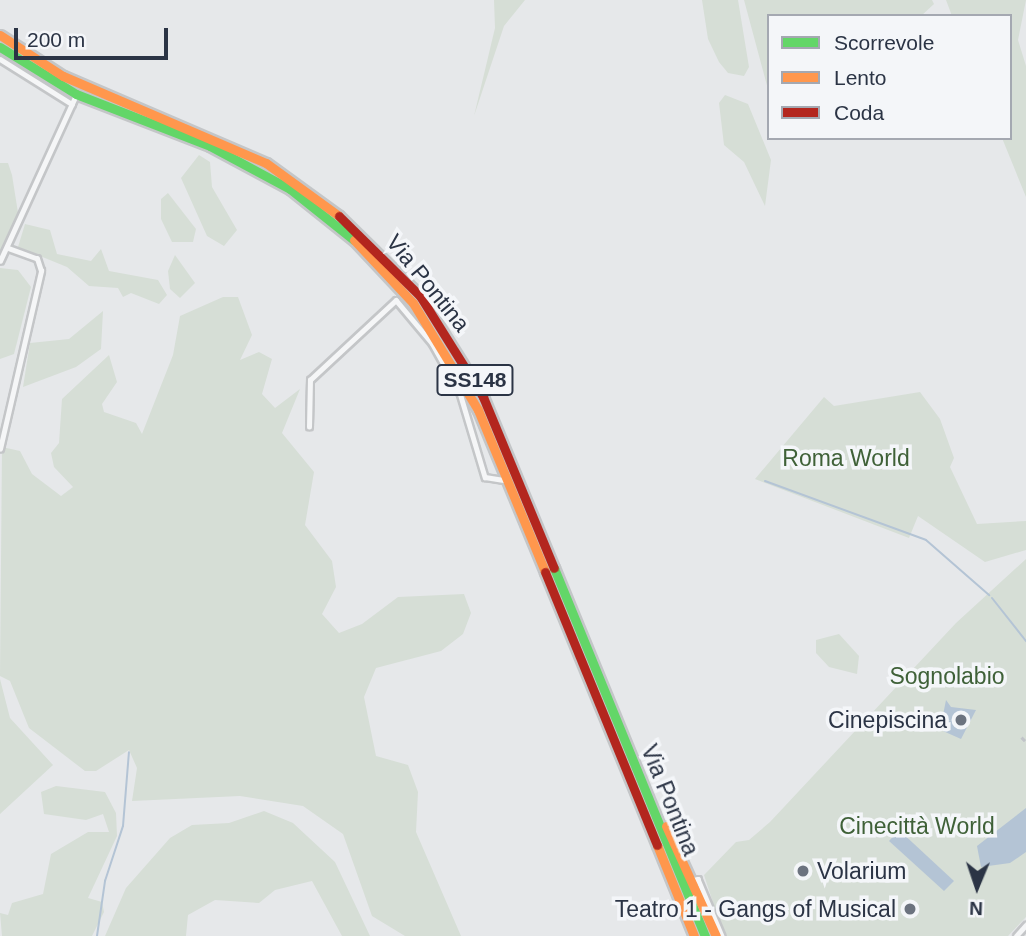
<!DOCTYPE html>
<meta charset="utf-8">
<style>
body{margin:0}
#map{position:relative;width:1026px;height:936px;overflow:hidden;background:#e6e8ea;font-family:Helvetica,sans-serif}
div>[style]{position:absolute}
[style*='--x']{left:calc(var(--x)*1px);top:calc(var(--y)*1px);width:calc(var(--w)*1px);rotate:calc(var(--a)*1deg)}
.green>*{inset:0;background:#d6ded6}
.water>*{inset:0;background:#b4c4d5}
.stream>*{height:2px;margin:-1px;padding:0 1px;transform-origin:1px;border-radius:1px;background:#b4c4d5}
.street-tunnel>*{height:4.5px;margin-top:-2.25px;transform-origin:0;background:repeating-linear-gradient(90deg,#c1c4c9 0 4.5px,transparent 0 6.5px)}
.roads{filter:drop-shadow(2px 0 #c4c6c8) drop-shadow(-2px 0 #c4c6c8) drop-shadow(0 2px #c4c6c8) drop-shadow(0 -2px #c4c6c8)}
.street>*{height:4.5px;margin:-2.25px;padding:0 2.25px;transform-origin:2.25px;border-radius:2.25px;background:#f5f6f7}
.fast>*{height:9px;margin:-4.5px;padding:0 4.5px;transform-origin:4.5px;border-radius:4.5px;background:#63d668}
.slow>*{height:9px;margin:-4.5px;padding:0 4.5px;transform-origin:4.5px;border-radius:4.5px;background:#ff974d}
.jam>*{height:9px;margin:-4.5px;padding:0 4.5px;transform-origin:4.5px;border-radius:4.5px;background:#b3261e}
.dots>*{width:19px;height:19px;translate:-50% -50%;box-sizing:border-box;border:4px solid #f4f6f9;border-radius:50%}
span{translate:-50% -50%;white-space:nowrap;text-align:center;line-height:1.15;-webkit-text-stroke:7px #f4f6f9;paint-order:stroke}
.shield-label span{padding:2px 5px;background:#f4f6f9;border:2px solid;border-radius:5px;-webkit-text-stroke-width:0}
.shield-label{font-size:21px;color:#2b3445;font-weight:700}
.street-label{font-size:23px;color:#2b3445}
.park-label{font-size:23px;color:#3f6138}
.poi-label{font-size:23px;color:#2b3445}
.right{translate:-100% -50%;text-align:right}
.left{translate:0 -50%;text-align:left}
.legend{position:absolute;left:767px;top:14px;width:245px;height:126px;box-sizing:border-box;background:#f4f6f9;border:2px solid #a4a8b1;margin:0;padding:9px 12px;list-style:none;font-size:21px;color:#2b3445}
.legend li{display:flex;align-items:center;gap:14px;height:35px}
.legend b{width:35px;border:2px solid #a4a8b1}
.north{position:absolute;left:942px;top:852px;width:70px;height:70px;-webkit-text-stroke:5px #f4f6f9;paint-order:stroke;rotate:182deg;font-size:19px;font-weight:700;line-height:28px;text-align:center;color:#2b3445}
.north::after{content:'';display:block;margin:auto;width:24px;height:32px;background:#2b3445;clip-path:polygon(50% 0,100% 100%,50% 72%,0 100%)}
.scale{position:absolute;left:14px;top:28px;width:154px;height:32px;box-sizing:border-box;border:4px solid #2b3445;border-top:0;padding-left:9px;font-size:21px;line-height:24px;white-space:nowrap;color:#2b3445;-webkit-text-stroke:5px #f4f6f9;paint-order:stroke}
</style>
<div id="map">
<div class="green">
<div style="clip-path:polygon(494px 0,525px 0,504px 26px,474px 116px,495px 28px)"></div>
<div style="clip-path:polygon(702px 0,738px 0,749px 67px,744px 76px,728px 73px,719px 62px,708px 39px)"></div>
<div style="clip-path:polygon(744px 0,932px 0,934px 4px,921px 16px,769px 16px,769px 93px)"></div>
<div style="clip-path:polygon(946px 0,1026px 0,1018px 40px,1026px 66px,1026px 197px,1002px 138px,1010px 138px,1010px 16px,952px 16px)"></div>
<div style="clip-path:polygon(725px 95px,748px 104px,771px 160px,765px 206px,744px 162px,724px 145px,719px 103px)"></div>
<div style="clip-path:polygon(199px 155px,210px 162px,212px 187px,237px 230px,224px 246px,207px 236px,181px 178px)"></div>
<div style="clip-path:polygon(0 163px,8px 163px,12px 175px,19px 219px,0 256px)"></div>
<div style="clip-path:polygon(168px 193px,196px 229px,193px 242px,172px 242px,161px 219px,161px 199px)"></div>
<div style="clip-path:polygon(25px 224px,50px 230px,57px 254px,91px 261px,101px 249px,109px 271px,158px 280px,167px 295px,159px 304px,131px 293px,123px 297px,118px 288px,89px 286px,67px 267px,18px 247px)"></div>
<div style="clip-path:polygon(175px 255px,195px 283px,180px 298px,170px 289px,168px 271px)"></div>
<div style="clip-path:polygon(0 268px,18px 270px,31px 287px,14px 354px,0 359px)"></div>
<div style="clip-path:polygon(223px 297px,238px 297px,252px 335px,240px 360px,259px 352px,272px 359px,262px 394px,275px 408px,300px 389px,282px 433px,314px 472px,305px 525px,332px 561px,336px 587px,322px 614px,339px 633px,362px 624px,398px 597px,464px 594px,471px 613px,463px 634px,441px 651px,376px 668px,364px 697px,376px 756px,408px 765px,418px 792px,416px 832px,461px 936px,405px 936px,372px 916px,343px 834px,303px 806px,240px 796px,132px 801px,137px 768px,129px 750px,96px 771px,85px 771px,29px 728px,10px 681px,0 676px,2px 447px,20px 451px,32px 474px,61px 496px,73px 487px,54px 467px,51px 453px,59px 443px,62px 399px,109px 355px,117px 382px,102px 404px,104px 412px,136px 423px,142px 434px,173px 355px,180px 316px)"></div>
<div style="clip-path:polygon(103px 311px,101px 349px,76px 367px,23px 387px,30px 343px,69px 339px)"></div>
<div style="clip-path:polygon(920px 392px,940px 419px,954px 458px,950px 467px,977px 524px,1026px 521px,1026px 550px,985px 562px,918px 516px,909px 538px,755px 479px,824px 397px,834px 406px)"></div>
<div style="clip-path:polygon(1026px 559px,1026px 917px,1008px 936px,724px 936px,704px 875px,736px 842px,749px 840px,770px 822px,956px 623px)"></div>
<div style="clip-path:polygon(839px 634px,859px 656px,857px 674px,829px 667px,816px 653px,816px 640px)"></div>
<div style="clip-path:polygon(0 679px,10px 718px,53px 765px,0 814px)"></div>
<div style="clip-path:polygon(56px 786px,105px 792px,116px 813px,117px 836px,88px 898px,102px 902px,104px 912px,92px 936px,2px 936px,0 913px,8px 915px,12px 903px,43px 894px,51px 854px,88px 832px,109px 832px,103px 814px,86px 820px,44px 814px,41px 792px)"></div>
<div style="clip-path:polygon(264px 811px,293px 823px,335px 862px,370px 936px,342px 936px,312px 881px,275px 890px,259px 903px,215px 900px,188px 915px,186px 936px,105px 936px,126px 888px,170px 838px,192px 825px,229px 823px)"></div>
</div>
<div class="water">
<div style="clip-path:polygon(946px 700px,951px 707px,976px 710px,961px 739px,943px 731px,942px 722px,952px 720px,942px 720px)"></div>
<div style="clip-path:polygon(1026px 808px,1026px 852px,1010px 863px,981px 867px,977px 846px)"></div>
<div style="clip-path:polygon(899px 830px,954px 881px,944px 891px,889px 841px)"></div>
</div>
<div class="stream">
<div style="--x:765;--y:481;--w:171;--a:20.1"></div>
<div style="--x:926;--y:540;--w:84;--a:41.1"></div>
<div style="--x:992;--y:598;--w:55;--a:51.7"></div>
<div style="--x:97;--y:936;--w:56;--a:-81.7"></div>
<div style="--x:105;--y:881;--w:58;--a:-71.9"></div>
<div style="--x:123;--y:826;--w:74;--a:-85.4"></div>
</div>
<div class="street-tunnel">
<div style="--x:1022;--y:740;--w:3;--a:-45"></div>
</div>
<div class="roads">
<div class="street">
<div style="--x:0;--y:59;--w:85;--a:32"></div>
<div style="--x:0;--y:261;--w:183;--a:-65.4"></div>
<div style="--x:309;--y:427;--w:47;--a:-88.8"></div>
<div style="--x:310;--y:380;--w:117;--a:-42.9"></div>
<div style="--x:396;--y:300;--w:56;--a:50.1"></div>
<div style="--x:432;--y:343;--w:57;--a:60.8"></div>
<div style="--x:460;--y:393;--w:88;--a:73.4"></div>
<div style="--x:485;--y:477;--w:20;--a:9"></div>
<div style="--x:0;--y:449;--w:183;--a:-77"></div>
<div style="--x:41;--y:271;--w:13;--a:-108"></div>
<div style="--x:37;--y:259;--w:29;--a:-160"></div>
<div style="--x:692;--y:880;--w:6;--a:-9"></div>
<div style="--x:698;--y:879;--w:62;--a:67.2"></div>
<div style="--x:1016;--y:936;--w:15;--a:-48"></div>
</div>
<div class="fast">
<div style="--x:0;--y:47;--w:89;--a:31.7"></div>
<div style="--x:76;--y:94;--w:144;--a:21.2"></div>
<div style="--x:210;--y:146;--w:91;--a:28.3"></div>
<div style="--x:290;--y:189;--w:82;--a:38.6"></div>
<div style="--x:554;--y:568;--w:398;--a:67.7"></div>
</div>
<div class="slow">
<div style="--x:0;--y:35;--w:75;--a:33.1"></div>
<div style="--x:63;--y:76;--w:221;--a:23.2"></div>
<div style="--x:266;--y:163;--w:90;--a:36"></div>
<div style="--x:354;--y:240;--w:86;--a:46.9"></div>
<div style="--x:413;--y:303;--w:125;--a:58.7"></div>
<div style="--x:478;--y:410;--w:175;--a:67.5"></div>
<div style="--x:666;--y:826;--w:121;--a:65.6"></div>
<div style="--x:657;--y:845;--w:98;--a:67.9"></div>
</div>
<div class="jam">
<div style="--x:339;--y:216;--w:114;--a:44.6"></div>
<div style="--x:420;--y:296;--w:119;--a:58"></div>
<div style="--x:483;--y:397;--w:185;--a:67.5"></div>
<div style="--x:545;--y:572;--w:295;--a:67.7"></div>
</div>
</div>
<div class="dots">
<div style="left:961px;top:720px;background:#6c737f"></div>
<div style="left:803px;top:871px;background:#6c737f"></div>
<div style="left:910px;top:909px;background:#6c737f"></div>
</div>
<div class="shield-label">
<span style="left:475px;top:380px">SS148</span>
</div>
<div class="street-label">
<span style="left:428px;top:283px;rotate:51deg">Via Pontina</span>
<span style="left:670px;top:800px;rotate:68deg">Via Pontina</span>
</div>
<div class="park-label">
<span style="left:846px;top:458px">Roma World</span>
<span style="left:947px;top:676px">Sognolabio</span>
<span style="left:917px;top:826px">Cinecittà World</span>
</div>
<div class="poi-label">
<span class="right" style="left:947px;top:720px">Cinepiscina</span>
<span class="left" style="left:817px;top:871px">Volarium</span>
<span class="right" style="left:896px;top:909px">Teatro 1 - Gangs of Musical</span>
</div>
<ul class="legend">
<li><b style="height:9px;background:#63d668"></b>Scorrevole</li>
<li><b style="height:9px;background:#ff974d"></b>Lento</li>
<li><b style="height:9px;background:#b3261e"></b>Coda</li>
</ul>
<div class="north">N</div>
<div class="scale">200 m</div>
</div>
